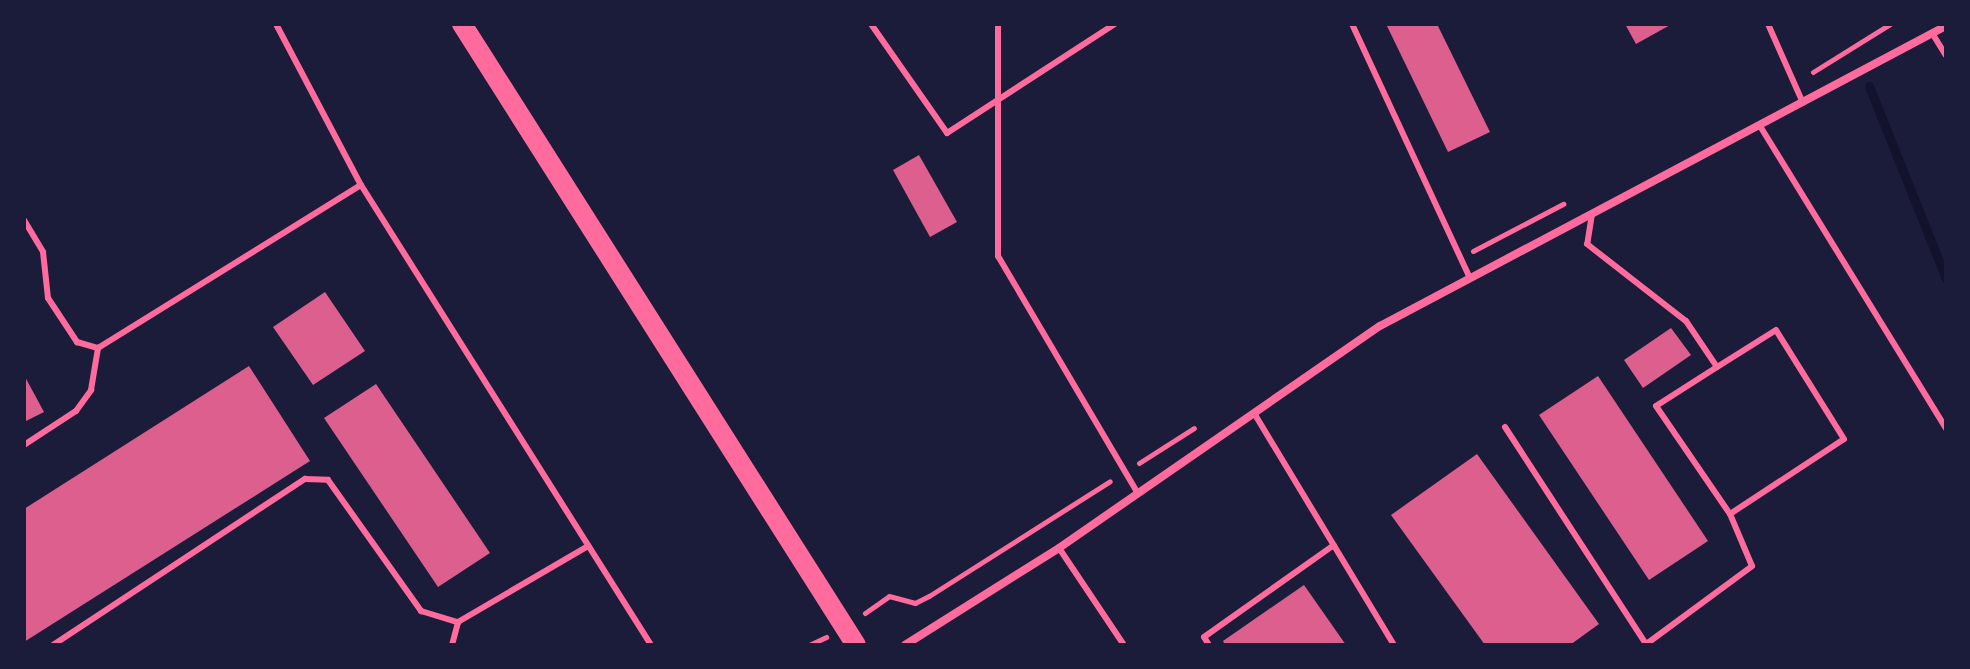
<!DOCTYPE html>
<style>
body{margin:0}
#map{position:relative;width:1970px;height:669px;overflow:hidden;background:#1b1b3a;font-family:Bitter,serif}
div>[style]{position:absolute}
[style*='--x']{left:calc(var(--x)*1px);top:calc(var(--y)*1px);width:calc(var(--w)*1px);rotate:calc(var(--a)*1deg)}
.stream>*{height:9px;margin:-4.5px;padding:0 4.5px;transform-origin:4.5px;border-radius:4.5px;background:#12122b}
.building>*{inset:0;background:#dd5f8e}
.path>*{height:5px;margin:-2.5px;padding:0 2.5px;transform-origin:2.5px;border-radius:2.5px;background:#ff6b9d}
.service>*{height:6px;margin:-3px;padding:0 3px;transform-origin:3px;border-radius:3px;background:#ff6b9d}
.minor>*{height:8px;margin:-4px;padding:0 4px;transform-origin:4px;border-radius:4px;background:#ff6b9d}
.primary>*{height:20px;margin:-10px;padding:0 10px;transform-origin:10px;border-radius:10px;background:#ff6b9d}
span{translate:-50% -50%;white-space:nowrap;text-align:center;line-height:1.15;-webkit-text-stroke:8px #1b1b3a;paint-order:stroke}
.frame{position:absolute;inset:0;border:26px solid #1b1b3a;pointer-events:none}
</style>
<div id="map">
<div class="stream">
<div style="--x:1869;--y:86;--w:208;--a:68.2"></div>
</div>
<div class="building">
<div style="clip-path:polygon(1386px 24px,1437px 24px,1490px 132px,1448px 152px)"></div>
<div style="clip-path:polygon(1625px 24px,1672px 24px,1636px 44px)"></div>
<div style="clip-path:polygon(919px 155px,957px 222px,930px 237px,893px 170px)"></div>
<div style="clip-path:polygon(325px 292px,365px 351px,313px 385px,273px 327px)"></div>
<div style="clip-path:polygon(1671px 328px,1691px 355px,1643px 388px,1624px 360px)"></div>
<div style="clip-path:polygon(249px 366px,310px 461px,24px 642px,24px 509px)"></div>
<div style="clip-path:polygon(24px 375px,44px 412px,24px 422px)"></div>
<div style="clip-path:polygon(1598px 376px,1708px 541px,1649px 580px,1539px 415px)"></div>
<div style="clip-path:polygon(376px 384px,490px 553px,438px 587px,324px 418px)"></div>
<div style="clip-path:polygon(1477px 454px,1599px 624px,1570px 645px,1485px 645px,1391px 515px)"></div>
<div style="clip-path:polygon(1304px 585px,1346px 645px,1225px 645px,1223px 641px)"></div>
</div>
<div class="path">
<div style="--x:1813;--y:72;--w:91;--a:-31.9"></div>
<div style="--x:1473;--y:251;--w:102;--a:-27.6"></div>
<div style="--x:1139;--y:463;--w:65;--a:-32.5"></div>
<div style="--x:865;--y:613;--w:29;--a:-35"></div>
<div style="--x:889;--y:596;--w:27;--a:15"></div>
<div style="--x:915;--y:603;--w:16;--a:-27"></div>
<div style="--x:929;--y:596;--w:214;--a:-32.4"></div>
<div style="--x:809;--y:645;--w:19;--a:-25"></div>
</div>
<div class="service">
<div style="--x:276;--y:24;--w:182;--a:62.2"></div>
<div style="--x:361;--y:185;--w:544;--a:57.77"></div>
<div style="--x:871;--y:24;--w:133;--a:55.1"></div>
<div style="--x:947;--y:133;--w:200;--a:-33"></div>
<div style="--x:998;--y:24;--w:232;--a:90"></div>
<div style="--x:998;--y:256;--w:276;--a:59.5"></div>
<div style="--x:1352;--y:24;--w:280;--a:65.1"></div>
<div style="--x:1768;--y:24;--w:86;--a:66.1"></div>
<div style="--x:1932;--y:33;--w:26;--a:58"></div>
<div style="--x:1760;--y:126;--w:355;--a:58.4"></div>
<div style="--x:1592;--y:214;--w:30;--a:99"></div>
<div style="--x:1587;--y:244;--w:125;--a:37.9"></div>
<div style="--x:1686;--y:321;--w:55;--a:56"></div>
<div style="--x:1717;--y:367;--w:72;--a:147.4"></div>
<div style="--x:1656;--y:406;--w:131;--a:55.6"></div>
<div style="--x:1730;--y:514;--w:136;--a:-33.3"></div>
<div style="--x:1844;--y:439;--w:128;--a:-122"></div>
<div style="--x:1776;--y:330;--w:70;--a:147.9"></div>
<div style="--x:24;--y:220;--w:37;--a:59"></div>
<div style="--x:43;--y:252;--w:46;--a:83.8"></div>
<div style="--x:48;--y:298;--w:53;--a:56.6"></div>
<div style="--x:77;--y:342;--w:22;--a:16"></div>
<div style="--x:98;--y:348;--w:309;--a:-31.8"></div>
<div style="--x:1254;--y:413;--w:271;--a:58.9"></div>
<div style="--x:1505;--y:427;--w:259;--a:57"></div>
<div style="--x:24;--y:445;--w:62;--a:-33.2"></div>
<div style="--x:76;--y:411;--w:26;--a:-54"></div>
<div style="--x:91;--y:390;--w:43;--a:-80.5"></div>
<div style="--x:1059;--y:548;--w:117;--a:56.2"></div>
<div style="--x:53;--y:645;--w:302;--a:-33.4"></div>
<div style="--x:305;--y:479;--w:23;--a:2"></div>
<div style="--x:328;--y:480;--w:161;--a:54.6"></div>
<div style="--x:421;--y:611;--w:39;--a:17"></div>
<div style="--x:452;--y:645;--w:24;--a:-75"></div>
<div style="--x:458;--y:622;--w:151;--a:-30.3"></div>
<div style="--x:1209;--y:645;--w:9;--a:-122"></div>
<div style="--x:1204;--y:637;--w:159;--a:-35.3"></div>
<div style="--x:1645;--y:645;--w:133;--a:-36.4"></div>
<div style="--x:1752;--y:566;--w:56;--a:-112.9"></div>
</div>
<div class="minor">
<div style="--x:905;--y:645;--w:182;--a:-32.2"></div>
<div style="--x:1059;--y:548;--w:390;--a:-34.7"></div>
<div style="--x:1380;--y:326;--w:641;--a:-27.93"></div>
</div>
<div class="primary">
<div style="--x:462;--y:24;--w:735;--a:57.61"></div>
</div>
<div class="frame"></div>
</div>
